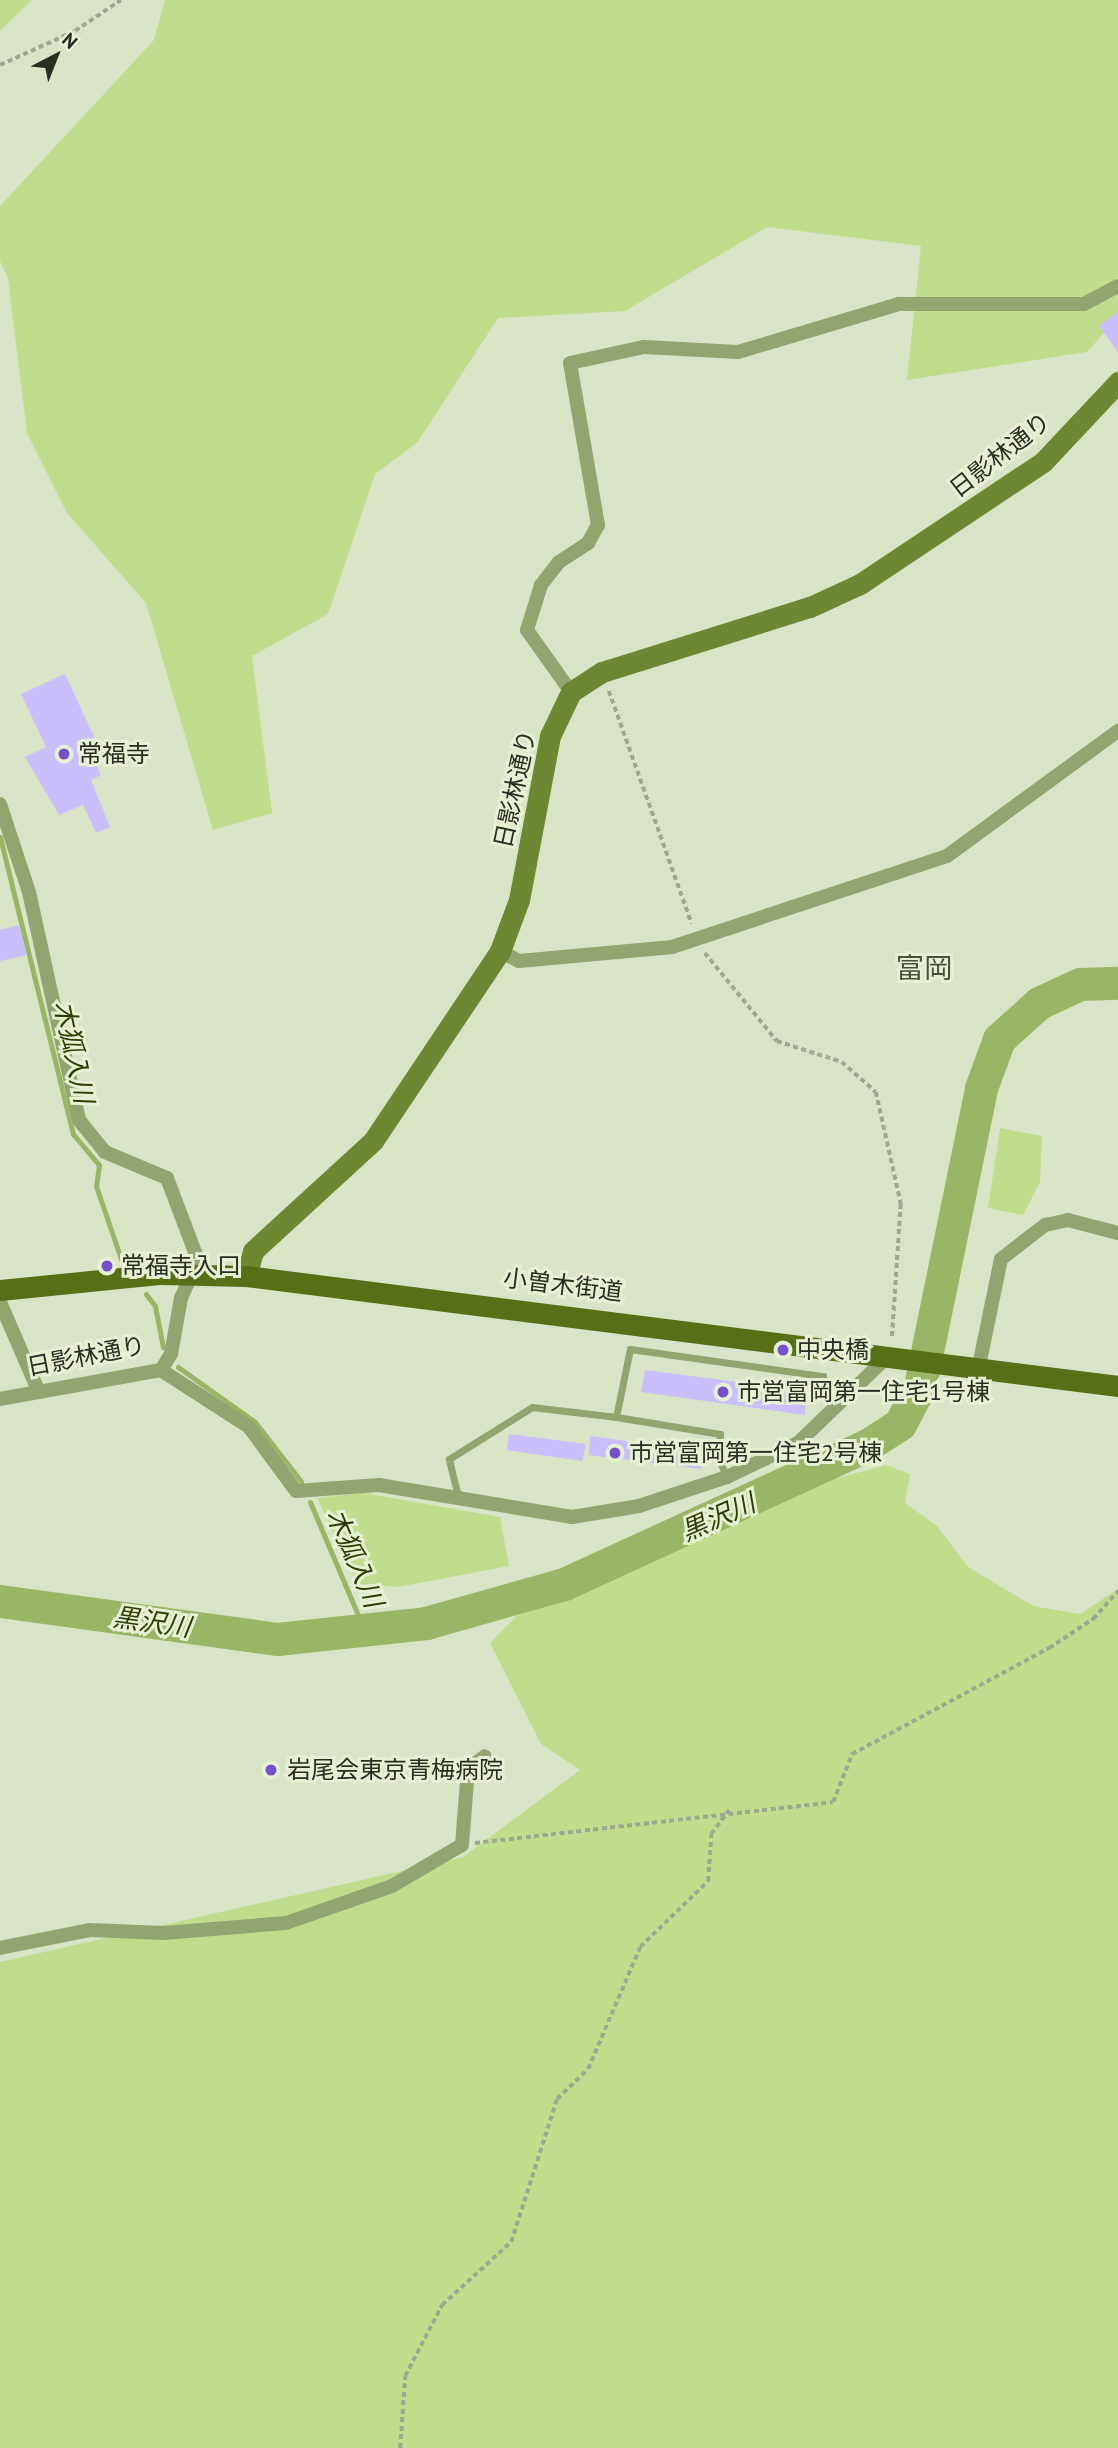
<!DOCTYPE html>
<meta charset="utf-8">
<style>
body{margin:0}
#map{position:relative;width:1118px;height:2448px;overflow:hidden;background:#d9e4c7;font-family:"PT Sans","Noto Sans JP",sans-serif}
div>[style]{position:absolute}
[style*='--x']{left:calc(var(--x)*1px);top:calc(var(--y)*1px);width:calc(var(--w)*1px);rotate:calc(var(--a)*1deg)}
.green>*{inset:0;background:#c1dc8d}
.stream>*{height:5px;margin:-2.5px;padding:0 2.5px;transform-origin:2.5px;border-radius:2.5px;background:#9ab565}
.river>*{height:33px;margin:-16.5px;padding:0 16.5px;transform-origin:16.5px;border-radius:16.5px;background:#9ab565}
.building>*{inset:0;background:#cbbefd}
.path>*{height:3.5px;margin-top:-1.75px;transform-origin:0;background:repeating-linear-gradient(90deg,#9fa891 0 5px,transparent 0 8.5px)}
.lane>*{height:7px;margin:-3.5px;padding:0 3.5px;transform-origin:3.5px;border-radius:3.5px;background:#92a570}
.street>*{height:14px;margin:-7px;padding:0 7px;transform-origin:7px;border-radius:7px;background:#92a570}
.secondary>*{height:21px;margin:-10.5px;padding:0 10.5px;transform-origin:10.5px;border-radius:10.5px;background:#6e8733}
.primary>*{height:21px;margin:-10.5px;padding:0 10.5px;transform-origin:10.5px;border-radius:10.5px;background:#577017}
.dots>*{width:19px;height:19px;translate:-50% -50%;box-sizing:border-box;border:4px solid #e6f1d4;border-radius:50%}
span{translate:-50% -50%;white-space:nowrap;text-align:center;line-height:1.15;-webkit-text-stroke:6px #e6f1d4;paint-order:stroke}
.street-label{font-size:24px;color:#292d22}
.poi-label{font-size:24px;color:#292d22}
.left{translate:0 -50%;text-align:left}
.water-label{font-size:26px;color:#2d3d00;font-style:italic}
.quarter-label{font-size:28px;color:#485138}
.north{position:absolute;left:21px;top:21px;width:70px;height:70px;-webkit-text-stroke:5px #e6f1d4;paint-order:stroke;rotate:42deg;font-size:19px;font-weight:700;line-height:28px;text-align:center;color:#292d22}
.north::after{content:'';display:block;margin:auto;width:24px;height:32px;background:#292d22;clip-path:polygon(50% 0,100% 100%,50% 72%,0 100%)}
</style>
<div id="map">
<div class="green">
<div style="clip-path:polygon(0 0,32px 0,0 31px)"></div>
<div style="clip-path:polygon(165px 0,1118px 0,1118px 317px,1087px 352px,907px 380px,921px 246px,767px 227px,625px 311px,498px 318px,417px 443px,375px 474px,328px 614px,252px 656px,272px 813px,213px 830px,146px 603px,67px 513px,27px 433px,8px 278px,0 261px,0 206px,154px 40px)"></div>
<div style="clip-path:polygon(1000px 1128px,1042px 1136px,1040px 1182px,1023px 1215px,988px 1208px)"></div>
<div style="clip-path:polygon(886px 1465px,910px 1474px,905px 1503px,937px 1526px,968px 1567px,1033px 1606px,1080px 1614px,1118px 1589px,1118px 2448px,0 2448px,0 1962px,463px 1857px,580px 1770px,541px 1744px,490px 1643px,535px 1597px,801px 1488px)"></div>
<div style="clip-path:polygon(364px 1493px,500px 1517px,509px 1566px,398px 1587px,358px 1584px,317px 1498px)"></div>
</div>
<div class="stream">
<div style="--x:0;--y:837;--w:306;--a:76.2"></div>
<div style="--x:73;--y:1134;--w:40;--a:50"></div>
<div style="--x:99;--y:1165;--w:21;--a:98"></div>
<div style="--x:96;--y:1186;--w:83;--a:71.1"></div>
<div style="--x:146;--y:1294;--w:15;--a:53"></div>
<div style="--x:155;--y:1306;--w:42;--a:79"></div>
<div style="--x:178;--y:1367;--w:95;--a:35.5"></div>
<div style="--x:255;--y:1422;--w:75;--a:52.1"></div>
<div style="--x:310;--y:1502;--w:138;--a:67"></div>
</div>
<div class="river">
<div style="--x:0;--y:1601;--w:280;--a:7.8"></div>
<div style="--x:277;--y:1639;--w:150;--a:-6.1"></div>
<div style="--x:426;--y:1623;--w:143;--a:-15.8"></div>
<div style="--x:564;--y:1584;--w:332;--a:-24.6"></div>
<div style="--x:866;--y:1446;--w:40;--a:-32.9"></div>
<div style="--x:900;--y:1424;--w:43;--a:-62.2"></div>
<div style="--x:920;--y:1386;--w:304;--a:-78.4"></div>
<div style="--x:981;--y:1088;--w:52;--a:-69.8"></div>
<div style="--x:999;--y:1039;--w:54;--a:-42"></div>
<div style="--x:1039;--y:1003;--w:45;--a:-24.9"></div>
<div style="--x:1080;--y:984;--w:38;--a:-2"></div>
</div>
<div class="building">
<div style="clip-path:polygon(1118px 312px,1118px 352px,1099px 326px)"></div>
<div style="clip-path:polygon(65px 674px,101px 752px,92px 756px,101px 775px,91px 780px,110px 827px,96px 833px,83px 805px,59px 815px,25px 757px,46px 747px,21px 694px)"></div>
<div style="clip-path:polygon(19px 925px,27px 955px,0 961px,0 930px)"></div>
<div style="clip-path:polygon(645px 1370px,806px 1391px,805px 1415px,641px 1392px)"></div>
<div style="clip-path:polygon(509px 1434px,586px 1444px,582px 1461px,507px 1450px)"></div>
<div style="clip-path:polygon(590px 1436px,705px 1452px,701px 1469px,589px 1455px)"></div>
</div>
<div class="path">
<div style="--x:0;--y:65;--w:82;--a:-24.4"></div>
<div style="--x:75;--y:31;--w:55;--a:-34"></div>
<div style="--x:609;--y:691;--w:247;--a:70.4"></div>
<div style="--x:705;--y:953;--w:114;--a:50.7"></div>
<div style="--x:777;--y:1041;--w:68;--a:17.9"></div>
<div style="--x:842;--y:1062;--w:45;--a:41.4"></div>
<div style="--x:876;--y:1092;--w:115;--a:77.4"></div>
<div style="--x:901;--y:1204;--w:134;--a:93.8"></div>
<div style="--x:475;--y:1843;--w:360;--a:-6.5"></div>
<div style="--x:833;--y:1802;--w:52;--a:-68.4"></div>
<div style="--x:852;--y:1754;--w:224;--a:-28.3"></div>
<div style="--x:1049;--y:1648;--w:53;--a:-33.4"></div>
<div style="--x:1093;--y:1619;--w:38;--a:-48"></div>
<div style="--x:400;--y:2448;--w:72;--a:-86"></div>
<div style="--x:405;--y:2376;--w:80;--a:-62.5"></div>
<div style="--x:442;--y:2305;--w:93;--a:-42.4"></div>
<div style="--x:511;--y:2242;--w:150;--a:-72.2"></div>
<div style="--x:557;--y:2099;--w:43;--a:-44.1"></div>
<div style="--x:588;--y:2069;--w:133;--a:-66.9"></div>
<div style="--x:640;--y:1947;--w:95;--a:-44.1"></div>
<div style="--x:708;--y:1881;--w:47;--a:-86.3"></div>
<div style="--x:711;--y:1834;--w:30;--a:-53"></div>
</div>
<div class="lane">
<div style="--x:727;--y:1477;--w:21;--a:-115"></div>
<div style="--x:718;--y:1458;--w:24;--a:-85"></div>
<div style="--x:720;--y:1434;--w:105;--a:-170.7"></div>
<div style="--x:616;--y:1417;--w:69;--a:-78.4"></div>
<div style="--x:630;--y:1349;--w:195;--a:8"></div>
<div style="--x:823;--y:1376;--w:13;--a:86"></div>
<div style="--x:824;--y:1389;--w:27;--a:6"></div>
<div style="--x:458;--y:1496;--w:38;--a:-104"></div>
<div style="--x:449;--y:1459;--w:98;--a:-32.1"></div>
<div style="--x:532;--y:1407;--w:85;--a:6.8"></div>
</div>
<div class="street">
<div style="--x:571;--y:692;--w:76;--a:-125.4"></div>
<div style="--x:527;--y:630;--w:47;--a:-72.7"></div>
<div style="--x:541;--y:585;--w:29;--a:-52"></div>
<div style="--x:559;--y:562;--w:35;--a:-33"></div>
<div style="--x:588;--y:543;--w:21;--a:-61"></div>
<div style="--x:598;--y:525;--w:164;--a:-99.8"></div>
<div style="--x:570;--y:363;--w:76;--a:-12.2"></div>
<div style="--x:644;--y:347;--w:94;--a:3"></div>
<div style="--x:738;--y:352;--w:168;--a:-16.6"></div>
<div style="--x:899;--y:304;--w:185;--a:0"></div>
<div style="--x:1084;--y:304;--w:38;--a:-28"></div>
<div style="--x:0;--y:804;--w:93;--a:71.8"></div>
<div style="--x:29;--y:892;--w:233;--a:77.6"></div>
<div style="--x:79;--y:1120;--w:41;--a:50.9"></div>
<div style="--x:105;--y:1152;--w:67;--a:22.8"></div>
<div style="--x:167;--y:1178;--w:88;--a:69.3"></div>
<div style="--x:198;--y:1260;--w:42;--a:114.1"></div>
<div style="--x:181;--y:1298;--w:57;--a:100.1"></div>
<div style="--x:171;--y:1354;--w:19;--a:122"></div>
<div style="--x:161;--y:1370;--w:164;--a:169.8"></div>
<div style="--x:500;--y:951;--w:21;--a:28"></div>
<div style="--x:519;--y:961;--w:154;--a:-5.2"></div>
<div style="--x:672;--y:947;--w:290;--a:-18.3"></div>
<div style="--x:947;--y:856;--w:212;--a:-36.2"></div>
<div style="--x:0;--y:1302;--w:98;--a:66.6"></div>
<div style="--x:979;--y:1366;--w:109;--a:-78.4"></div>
<div style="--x:1001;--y:1259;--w:56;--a:-37.7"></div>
<div style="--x:1045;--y:1225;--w:24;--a:-12"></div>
<div style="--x:1068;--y:1220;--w:52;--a:14.6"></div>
<div style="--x:161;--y:1370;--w:105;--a:32.9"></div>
<div style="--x:249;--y:1427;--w:79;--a:53.7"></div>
<div style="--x:296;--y:1491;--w:83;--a:-4.1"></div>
<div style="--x:379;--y:1485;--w:196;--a:9.4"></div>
<div style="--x:572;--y:1517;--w:68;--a:-9.3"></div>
<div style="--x:639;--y:1506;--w:93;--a:-18.2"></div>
<div style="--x:727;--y:1477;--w:79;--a:-25.6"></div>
<div style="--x:798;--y:1443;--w:127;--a:-44"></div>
<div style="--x:0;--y:1948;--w:91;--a:-11.4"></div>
<div style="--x:89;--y:1930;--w:75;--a:2.3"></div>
<div style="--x:164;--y:1933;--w:122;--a:-4.7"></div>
<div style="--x:286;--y:1923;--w:112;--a:-19.2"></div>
<div style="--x:392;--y:1886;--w:81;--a:-30.4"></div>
<div style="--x:462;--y:1845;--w:76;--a:-85.5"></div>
<div style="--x:468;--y:1769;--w:21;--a:-37"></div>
</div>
<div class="secondary">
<div style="--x:246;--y:1276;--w:26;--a:-74"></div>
<div style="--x:253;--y:1251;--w:163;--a:-42.5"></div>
<div style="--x:373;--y:1141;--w:229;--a:-56.2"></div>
<div style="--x:500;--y:951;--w:54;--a:-69.6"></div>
<div style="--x:519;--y:900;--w:167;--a:-79.3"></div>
<div style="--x:550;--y:736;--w:49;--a:-64.5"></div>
<div style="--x:571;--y:692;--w:37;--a:-33"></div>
<div style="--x:602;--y:672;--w:218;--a:-17.4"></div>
<div style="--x:810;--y:607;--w:55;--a:-24.7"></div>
<div style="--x:860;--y:584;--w:220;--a:-33.7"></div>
<div style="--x:1043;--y:462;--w:110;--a:-46.8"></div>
</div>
<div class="primary">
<div style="--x:0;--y:1290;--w:162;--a:-5.7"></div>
<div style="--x:161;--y:1274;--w:85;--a:1.3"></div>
<div style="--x:246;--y:1276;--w:879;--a:7.19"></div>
</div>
<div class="dots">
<div style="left:64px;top:754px;background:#7651ca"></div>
<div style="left:107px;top:1266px;background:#7651ca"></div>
<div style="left:783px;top:1350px;background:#7651ca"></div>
<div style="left:723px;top:1392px;background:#7651ca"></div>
<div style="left:615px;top:1453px;background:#7651ca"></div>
<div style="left:271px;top:1770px;background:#7651ca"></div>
</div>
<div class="street-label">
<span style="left:1000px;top:455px;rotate:-38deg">日影林通り</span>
<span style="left:515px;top:789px;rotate:-78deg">日影林通り</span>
<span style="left:563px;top:1285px;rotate:7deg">小曽木街道</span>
<span style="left:86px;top:1356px;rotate:-11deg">日影林通り</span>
</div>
<div class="poi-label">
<span class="left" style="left:78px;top:754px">常福寺</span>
<span class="left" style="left:121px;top:1266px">常福寺入口</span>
<span class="left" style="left:797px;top:1350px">中央橋</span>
<span class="left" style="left:737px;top:1392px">市営富岡第一住宅1号棟</span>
<span class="left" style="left:629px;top:1453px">市営富岡第一住宅2号棟</span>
<span class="left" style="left:287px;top:1770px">岩尾会東京青梅病院</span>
</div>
<div class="water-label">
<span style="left:74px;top:1052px;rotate:78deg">木狐入川</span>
<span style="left:718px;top:1517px;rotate:-24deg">黒沢川</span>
<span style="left:355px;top:1558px;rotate:67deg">木狐入川</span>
<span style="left:152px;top:1622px;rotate:8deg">黒沢川</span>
</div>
<div class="quarter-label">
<span style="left:924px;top:968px">富岡</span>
</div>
<div class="north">N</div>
</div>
